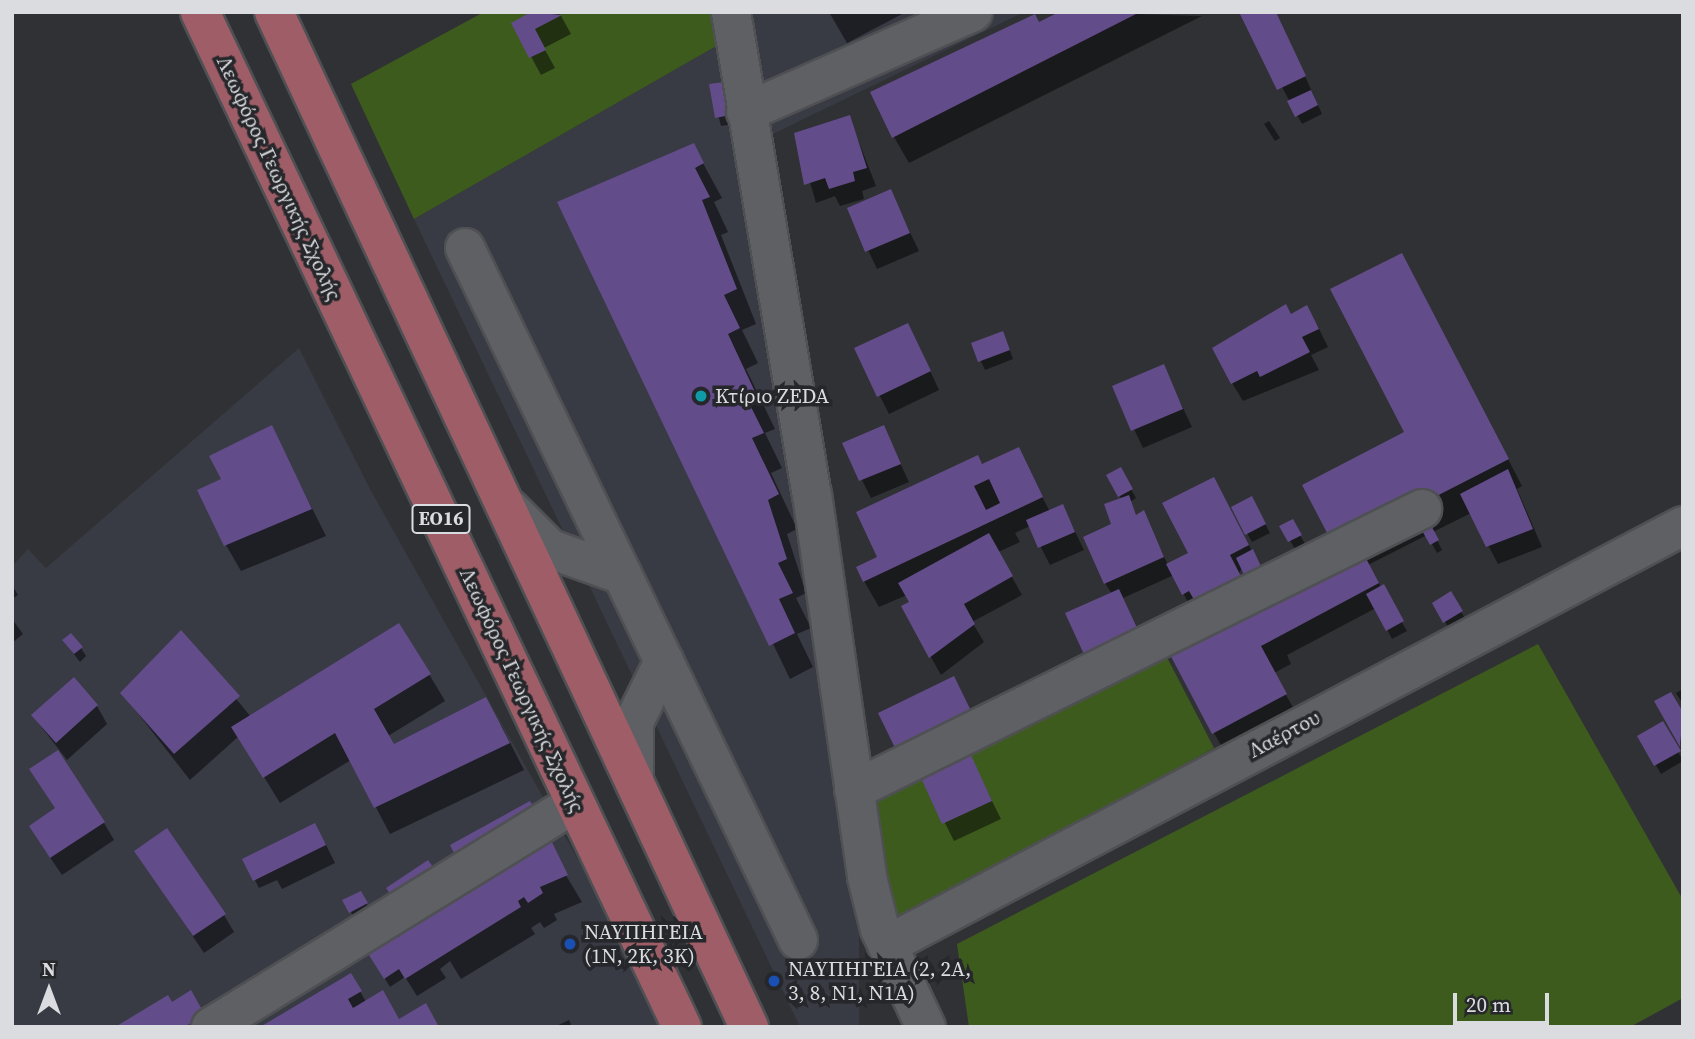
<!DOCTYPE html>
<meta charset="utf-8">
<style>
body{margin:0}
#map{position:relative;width:1695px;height:1039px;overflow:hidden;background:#303135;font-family:"Source Serif 4",serif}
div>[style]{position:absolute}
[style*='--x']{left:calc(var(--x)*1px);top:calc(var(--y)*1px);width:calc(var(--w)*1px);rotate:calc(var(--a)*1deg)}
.built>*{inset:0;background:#383a44}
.green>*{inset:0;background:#3e5b1e}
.shadow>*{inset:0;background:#0007}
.building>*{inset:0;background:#634c8a}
.roads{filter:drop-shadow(2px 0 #4f5053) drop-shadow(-2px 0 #4f5053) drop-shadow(0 2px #4f5053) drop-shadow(0 -2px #4f5053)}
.minor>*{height:38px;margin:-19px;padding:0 19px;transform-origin:19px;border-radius:19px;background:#5e6064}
.major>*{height:38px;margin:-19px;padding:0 19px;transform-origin:19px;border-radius:19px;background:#9f5e67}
.dots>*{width:19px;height:19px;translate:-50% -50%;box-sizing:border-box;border:4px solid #26272b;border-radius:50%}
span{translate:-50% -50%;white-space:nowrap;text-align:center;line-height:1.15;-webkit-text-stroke:7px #26272b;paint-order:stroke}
.shield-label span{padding:2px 5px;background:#26272b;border:2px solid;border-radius:5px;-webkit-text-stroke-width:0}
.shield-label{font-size:19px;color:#dbdcdf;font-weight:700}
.street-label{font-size:21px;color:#dbdcdf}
.poi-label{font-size:21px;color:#dbdcdf}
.left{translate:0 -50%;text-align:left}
.frame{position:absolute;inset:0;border:14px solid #dbdcdf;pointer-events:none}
.north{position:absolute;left:14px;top:955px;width:70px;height:70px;-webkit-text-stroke:5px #26272b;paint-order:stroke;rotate:0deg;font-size:19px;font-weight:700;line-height:28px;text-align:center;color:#dbdcdf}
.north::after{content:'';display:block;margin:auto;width:24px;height:32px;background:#dbdcdf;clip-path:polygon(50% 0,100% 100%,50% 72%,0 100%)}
.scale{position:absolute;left:1453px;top:993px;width:96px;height:32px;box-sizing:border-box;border:4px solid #dbdcdf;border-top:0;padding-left:9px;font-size:21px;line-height:24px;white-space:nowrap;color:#dbdcdf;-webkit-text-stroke:5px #26272b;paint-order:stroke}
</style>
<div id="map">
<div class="built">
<div style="clip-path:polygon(752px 12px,1024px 12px,773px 134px)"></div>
<div style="clip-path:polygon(725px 41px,859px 924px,859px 1027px,800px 1027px,414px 219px)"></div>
<div style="clip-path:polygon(299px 348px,370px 489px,672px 1027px,12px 1027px,12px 566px,28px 549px,46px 568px)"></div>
</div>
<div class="green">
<div style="clip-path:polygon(484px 12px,721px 12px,725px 41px,414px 219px,351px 84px)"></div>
<div style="clip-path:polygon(1159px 642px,1214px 748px,897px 922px,870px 784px)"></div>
<div style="clip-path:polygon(1538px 644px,1683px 900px,1683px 998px,1630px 1027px,969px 1027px,957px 944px)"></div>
</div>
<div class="shadow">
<div style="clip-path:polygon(535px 12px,559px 12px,571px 34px,544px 48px,555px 68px,541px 75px,513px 23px)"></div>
<div style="clip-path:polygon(829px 12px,906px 12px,847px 43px)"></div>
<div style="clip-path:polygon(1064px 12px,1202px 16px,909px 163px,894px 137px,1039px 24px)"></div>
<div style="clip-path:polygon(1241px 12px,1276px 12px,1322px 114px,1302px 124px)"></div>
<div style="clip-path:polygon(711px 86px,740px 123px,721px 126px)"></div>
<div style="clip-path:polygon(849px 117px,876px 186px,862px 191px,864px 199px,840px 206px,835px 196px,816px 203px,796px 134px)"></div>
<div style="clip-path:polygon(1269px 121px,1280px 138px,1275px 141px,1264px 124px)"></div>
<div style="clip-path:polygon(693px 145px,722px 198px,714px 202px,728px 232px,721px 235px,756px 324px,742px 330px,758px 363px,746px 369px,775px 429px,765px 433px,782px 468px,771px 473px,797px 529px,787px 534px,806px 593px,796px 598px,811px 628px,797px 634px,813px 667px,790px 679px,560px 203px)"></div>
<div style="clip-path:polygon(890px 191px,919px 251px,877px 269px,849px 209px)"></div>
<div style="clip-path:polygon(1412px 273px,1522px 486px,1517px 489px,1542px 547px,1498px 564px,1471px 513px,1433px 532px,1442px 550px,1437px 553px,1427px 535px,1368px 565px,1407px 631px,1392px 639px,1376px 608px,1287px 655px,1291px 664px,1274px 673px,1301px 722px,1229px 759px,1214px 733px,1193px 612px,1174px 575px,1123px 598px,1150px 654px,1105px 583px,1122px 500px,1108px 476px,1120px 470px,1136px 498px,1130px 502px,1136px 515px,1143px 513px,1168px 565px,1191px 553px,1224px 497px,1252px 551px,1239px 573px,1254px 602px,1342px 556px,1406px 433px)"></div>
<div style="clip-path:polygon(1290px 316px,1317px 325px,1328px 347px,1311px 355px,1319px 370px,1243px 401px,1232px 383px)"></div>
<div style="clip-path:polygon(1007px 342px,1013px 359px,985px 370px,973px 344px)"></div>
<div style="clip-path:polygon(917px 343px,939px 390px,889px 414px,856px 349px)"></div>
<div style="clip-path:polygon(1163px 366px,1192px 427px,1143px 448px,1114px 387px)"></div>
<div style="clip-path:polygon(271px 427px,326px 536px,241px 571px,226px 545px,223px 479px)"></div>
<div style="clip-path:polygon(883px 427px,909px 482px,871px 498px,844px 444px)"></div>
<div style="clip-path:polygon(1018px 449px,1050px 512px,1063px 507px,1084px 550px,1050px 565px,1030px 526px,1015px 533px,1020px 542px,998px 552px,1022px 595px,972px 622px,984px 642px,941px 675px,903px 607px,911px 603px,907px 595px,879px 607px,864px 581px,880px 558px,982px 466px)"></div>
<div style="clip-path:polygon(1256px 507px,1270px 533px,1252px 542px,1233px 508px)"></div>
<div style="clip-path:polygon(1292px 521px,1305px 544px,1295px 549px,1282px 527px)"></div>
<div style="clip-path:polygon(12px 585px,18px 595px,12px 599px)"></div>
<div style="clip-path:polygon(1450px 594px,1466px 620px,1450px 630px,1434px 603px)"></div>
<div style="clip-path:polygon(12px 619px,23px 634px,12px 643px)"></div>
<div style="clip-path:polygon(181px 632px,251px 717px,429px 674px,445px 701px,388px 736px,393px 746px,501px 725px,524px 770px,390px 834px,351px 760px,280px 803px,239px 736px,190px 780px,122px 693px)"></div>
<div style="clip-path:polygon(64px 641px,81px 648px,86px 656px,80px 662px)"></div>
<div style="clip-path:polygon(1683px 689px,1683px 704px,1676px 693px)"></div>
<div style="clip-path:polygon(1670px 694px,1683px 716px,1683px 748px,1656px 702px)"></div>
<div style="clip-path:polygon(97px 706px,107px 724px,67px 760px,33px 716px)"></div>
<div style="clip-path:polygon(1662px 723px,1683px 761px,1661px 774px,1639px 736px)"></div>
<div style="clip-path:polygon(970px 757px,1001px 819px,954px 841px,923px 779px)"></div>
<div style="clip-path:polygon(104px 823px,114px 840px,62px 875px,41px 844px)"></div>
<div style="clip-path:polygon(544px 839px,582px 902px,554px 914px,557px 920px,544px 928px,540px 922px,531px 928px,535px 934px,461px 979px,450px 961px,440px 969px,446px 978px,417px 996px,405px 977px,390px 987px,369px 952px,381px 944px,388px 955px,386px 946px,445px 887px)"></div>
<div style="clip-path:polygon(325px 843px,335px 863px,282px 889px,277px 880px,259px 888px,255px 880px)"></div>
<div style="clip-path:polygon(136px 851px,224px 915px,234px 932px,204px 953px)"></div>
<div style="clip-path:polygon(360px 893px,371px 912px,356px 921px,345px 901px)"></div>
<div style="clip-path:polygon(351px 975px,366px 1002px,399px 1021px,437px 1027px,263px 1027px)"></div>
<div style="clip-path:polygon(569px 1020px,572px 1027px,554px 1027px)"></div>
</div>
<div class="building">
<div style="clip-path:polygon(531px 12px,562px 15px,535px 29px,546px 50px,529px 58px,511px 23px)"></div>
<div style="clip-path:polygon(1059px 12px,1140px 12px,892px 138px,870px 92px,1035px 14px,1039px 22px)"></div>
<div style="clip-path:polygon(1239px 12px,1276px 12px,1306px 76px,1277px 90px)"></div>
<div style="clip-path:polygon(731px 81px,736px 114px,715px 118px,709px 84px)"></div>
<div style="clip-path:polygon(1311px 90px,1318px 105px,1295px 117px,1287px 101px)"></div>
<div style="clip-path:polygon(850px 115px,867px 168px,853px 172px,855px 181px,829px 189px,825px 178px,804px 185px,794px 133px)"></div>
<div style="clip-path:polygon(694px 143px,704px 163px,695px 168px,710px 197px,702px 200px,737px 289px,724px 295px,740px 328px,728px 334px,756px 394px,747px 399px,764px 433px,752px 438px,779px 494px,768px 500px,787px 559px,778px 563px,793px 593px,779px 599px,795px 633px,769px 646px,557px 202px)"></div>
<div style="clip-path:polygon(891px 189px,910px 233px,865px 252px,847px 208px)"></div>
<div style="clip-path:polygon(1402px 253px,1509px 459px,1335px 548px,1302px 485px,1404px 432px,1330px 289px)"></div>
<div style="clip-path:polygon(1286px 304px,1291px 314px,1307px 305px,1319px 329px,1302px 337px,1310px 352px,1260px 377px,1257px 371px,1231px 384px,1212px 348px)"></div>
<div style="clip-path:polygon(908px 323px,931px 371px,877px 397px,854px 348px)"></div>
<div style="clip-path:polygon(1003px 331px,1010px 350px,978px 362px,971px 343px)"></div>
<div style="clip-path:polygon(1164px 364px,1183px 409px,1131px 431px,1112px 386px)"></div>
<div style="clip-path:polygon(272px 425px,312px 509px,224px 546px,197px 490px,221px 479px,209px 456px)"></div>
<div style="clip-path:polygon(884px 425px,901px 464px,859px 481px,842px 443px)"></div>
<div style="clip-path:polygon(evenodd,1019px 447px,1043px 497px,863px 582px,856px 567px,877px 557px,856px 512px,978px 455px,982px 464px,1019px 447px,989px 479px,1000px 503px,986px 510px,974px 486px,989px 479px)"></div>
<div style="clip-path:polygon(1121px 467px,1133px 489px,1118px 497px,1106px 475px)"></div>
<div style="clip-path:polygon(1508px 469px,1533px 529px,1486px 547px,1460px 494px)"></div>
<div style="clip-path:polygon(1214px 477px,1249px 545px,1230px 555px,1247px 588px,1201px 612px,1189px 591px,1182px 595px,1166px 564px,1188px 553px,1162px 503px)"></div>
<div style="clip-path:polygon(1129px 495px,1136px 515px,1144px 510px,1164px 557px,1104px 584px,1083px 537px,1111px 524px,1104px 504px)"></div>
<div style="clip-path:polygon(1252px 496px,1266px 524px,1245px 535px,1231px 507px)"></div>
<div style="clip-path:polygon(1063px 504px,1075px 532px,1038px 548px,1026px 520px)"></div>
<div style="clip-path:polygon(1293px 519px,1302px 535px,1288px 542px,1279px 526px)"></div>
<div style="clip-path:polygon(1428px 520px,1439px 540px,1430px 545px,1419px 525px)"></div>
<div style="clip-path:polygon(989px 533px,1013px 576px,964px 604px,975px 624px,929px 658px,901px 606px,909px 602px,898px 583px)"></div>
<div style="clip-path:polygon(1359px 545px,1379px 583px,1261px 646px,1287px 694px,1212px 734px,1166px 647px)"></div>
<div style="clip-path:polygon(1253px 549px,1265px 575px,1248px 583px,1236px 558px)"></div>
<div style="clip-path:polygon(1384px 584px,1404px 621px,1386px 631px,1366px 594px)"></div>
<div style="clip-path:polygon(1119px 589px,1141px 636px,1087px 661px,1065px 613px)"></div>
<div style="clip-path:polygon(1451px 591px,1463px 611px,1443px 623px,1432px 603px)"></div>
<div style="clip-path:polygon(399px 623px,431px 674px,374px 709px,394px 744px,486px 697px,510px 743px,374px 808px,335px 733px,263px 778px,231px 727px)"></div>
<div style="clip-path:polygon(181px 630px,240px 696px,174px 754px,120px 693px)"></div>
<div style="clip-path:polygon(71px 633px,83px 647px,74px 654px,62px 640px)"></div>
<div style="clip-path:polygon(954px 676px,976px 721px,900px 758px,878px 713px)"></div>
<div style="clip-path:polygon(74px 677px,98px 705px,56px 743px,31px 715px)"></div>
<div style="clip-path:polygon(1671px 692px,1683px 712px,1680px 747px,1654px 701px)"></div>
<div style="clip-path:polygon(1663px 721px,1681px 751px,1654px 766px,1637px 736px)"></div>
<div style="clip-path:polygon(58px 750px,105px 822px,50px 858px,29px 826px,55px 808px,29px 769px)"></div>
<div style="clip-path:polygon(971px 755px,992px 801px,942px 824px,921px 778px)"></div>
<div style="clip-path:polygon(530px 801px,540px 817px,461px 867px,450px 845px)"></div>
<div style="clip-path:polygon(315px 823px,326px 845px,253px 881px,242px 859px)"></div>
<div style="clip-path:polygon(167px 828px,226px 914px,193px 936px,134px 851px)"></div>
<div style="clip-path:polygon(548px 834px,568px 875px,540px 887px,543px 893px,528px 903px,524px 897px,518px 901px,521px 907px,405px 979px,399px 969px,384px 979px,367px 952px,400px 936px,402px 911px,386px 888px,428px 860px,445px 884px)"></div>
<div style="clip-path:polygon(361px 891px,368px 903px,349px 913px,342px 900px)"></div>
<div style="clip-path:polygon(351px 973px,362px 991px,348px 999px,353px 1008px,383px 990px,399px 1019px,426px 1003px,439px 1027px,260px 1027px)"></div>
<div style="clip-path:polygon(191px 990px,205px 1015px,184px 1027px,115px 1027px,168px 995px,172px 1002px)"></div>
</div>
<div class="roads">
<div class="minor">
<div style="--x:731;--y:12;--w:489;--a:80.5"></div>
<div style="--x:812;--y:494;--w:387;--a:81.8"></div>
<div style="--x:867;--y:877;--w:54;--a:76"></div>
<div style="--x:880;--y:929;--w:108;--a:64.9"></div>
<div style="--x:746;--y:112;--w:248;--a:-23.8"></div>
<div style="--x:465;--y:248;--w:768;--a:64.3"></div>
<div style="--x:510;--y:509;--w:57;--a:45"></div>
<div style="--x:550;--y:549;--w:77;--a:19.6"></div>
<div style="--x:634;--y:781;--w:59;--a:-90"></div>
<div style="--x:634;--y:722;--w:68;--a:-63.8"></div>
<div style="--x:854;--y:790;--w:634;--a:-26.32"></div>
<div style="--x:887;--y:945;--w:900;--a:-27.76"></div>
<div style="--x:211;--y:1027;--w:427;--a:-31.6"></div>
</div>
<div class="major">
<div style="--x:200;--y:12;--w:1124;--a:64.6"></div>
<div style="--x:274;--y:12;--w:1121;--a:64.92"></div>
</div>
</div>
<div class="dots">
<div style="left:701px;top:396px;background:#0f9aa8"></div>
<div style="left:570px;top:944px;background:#1a4fb4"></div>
<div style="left:774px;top:981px;background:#1a4fb4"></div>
</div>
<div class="shield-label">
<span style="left:441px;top:519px">ΕΟ16</span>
</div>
<div class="street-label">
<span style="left:279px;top:178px;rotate:65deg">Λεωφόρος Γεωργικής Σχολής</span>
<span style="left:522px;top:690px;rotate:65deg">Λεωφόρος Γεωργικής Σχολής</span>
<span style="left:1284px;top:734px;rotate:-28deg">Λαέρτου</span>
</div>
<div class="poi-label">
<span class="left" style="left:715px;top:396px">Κτίριο ZEDA</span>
<span class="left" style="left:584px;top:944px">ΝΑΥΠΗΓΕΙΑ<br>(1Ν, 2Κ, 3Κ)</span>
<span class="left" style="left:788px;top:981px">ΝΑΥΠΗΓΕΙΑ (2, 2Α,<br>3, 8, Ν1, Ν1Α)</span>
</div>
<div class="frame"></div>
<div class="north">N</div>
<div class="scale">20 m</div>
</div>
